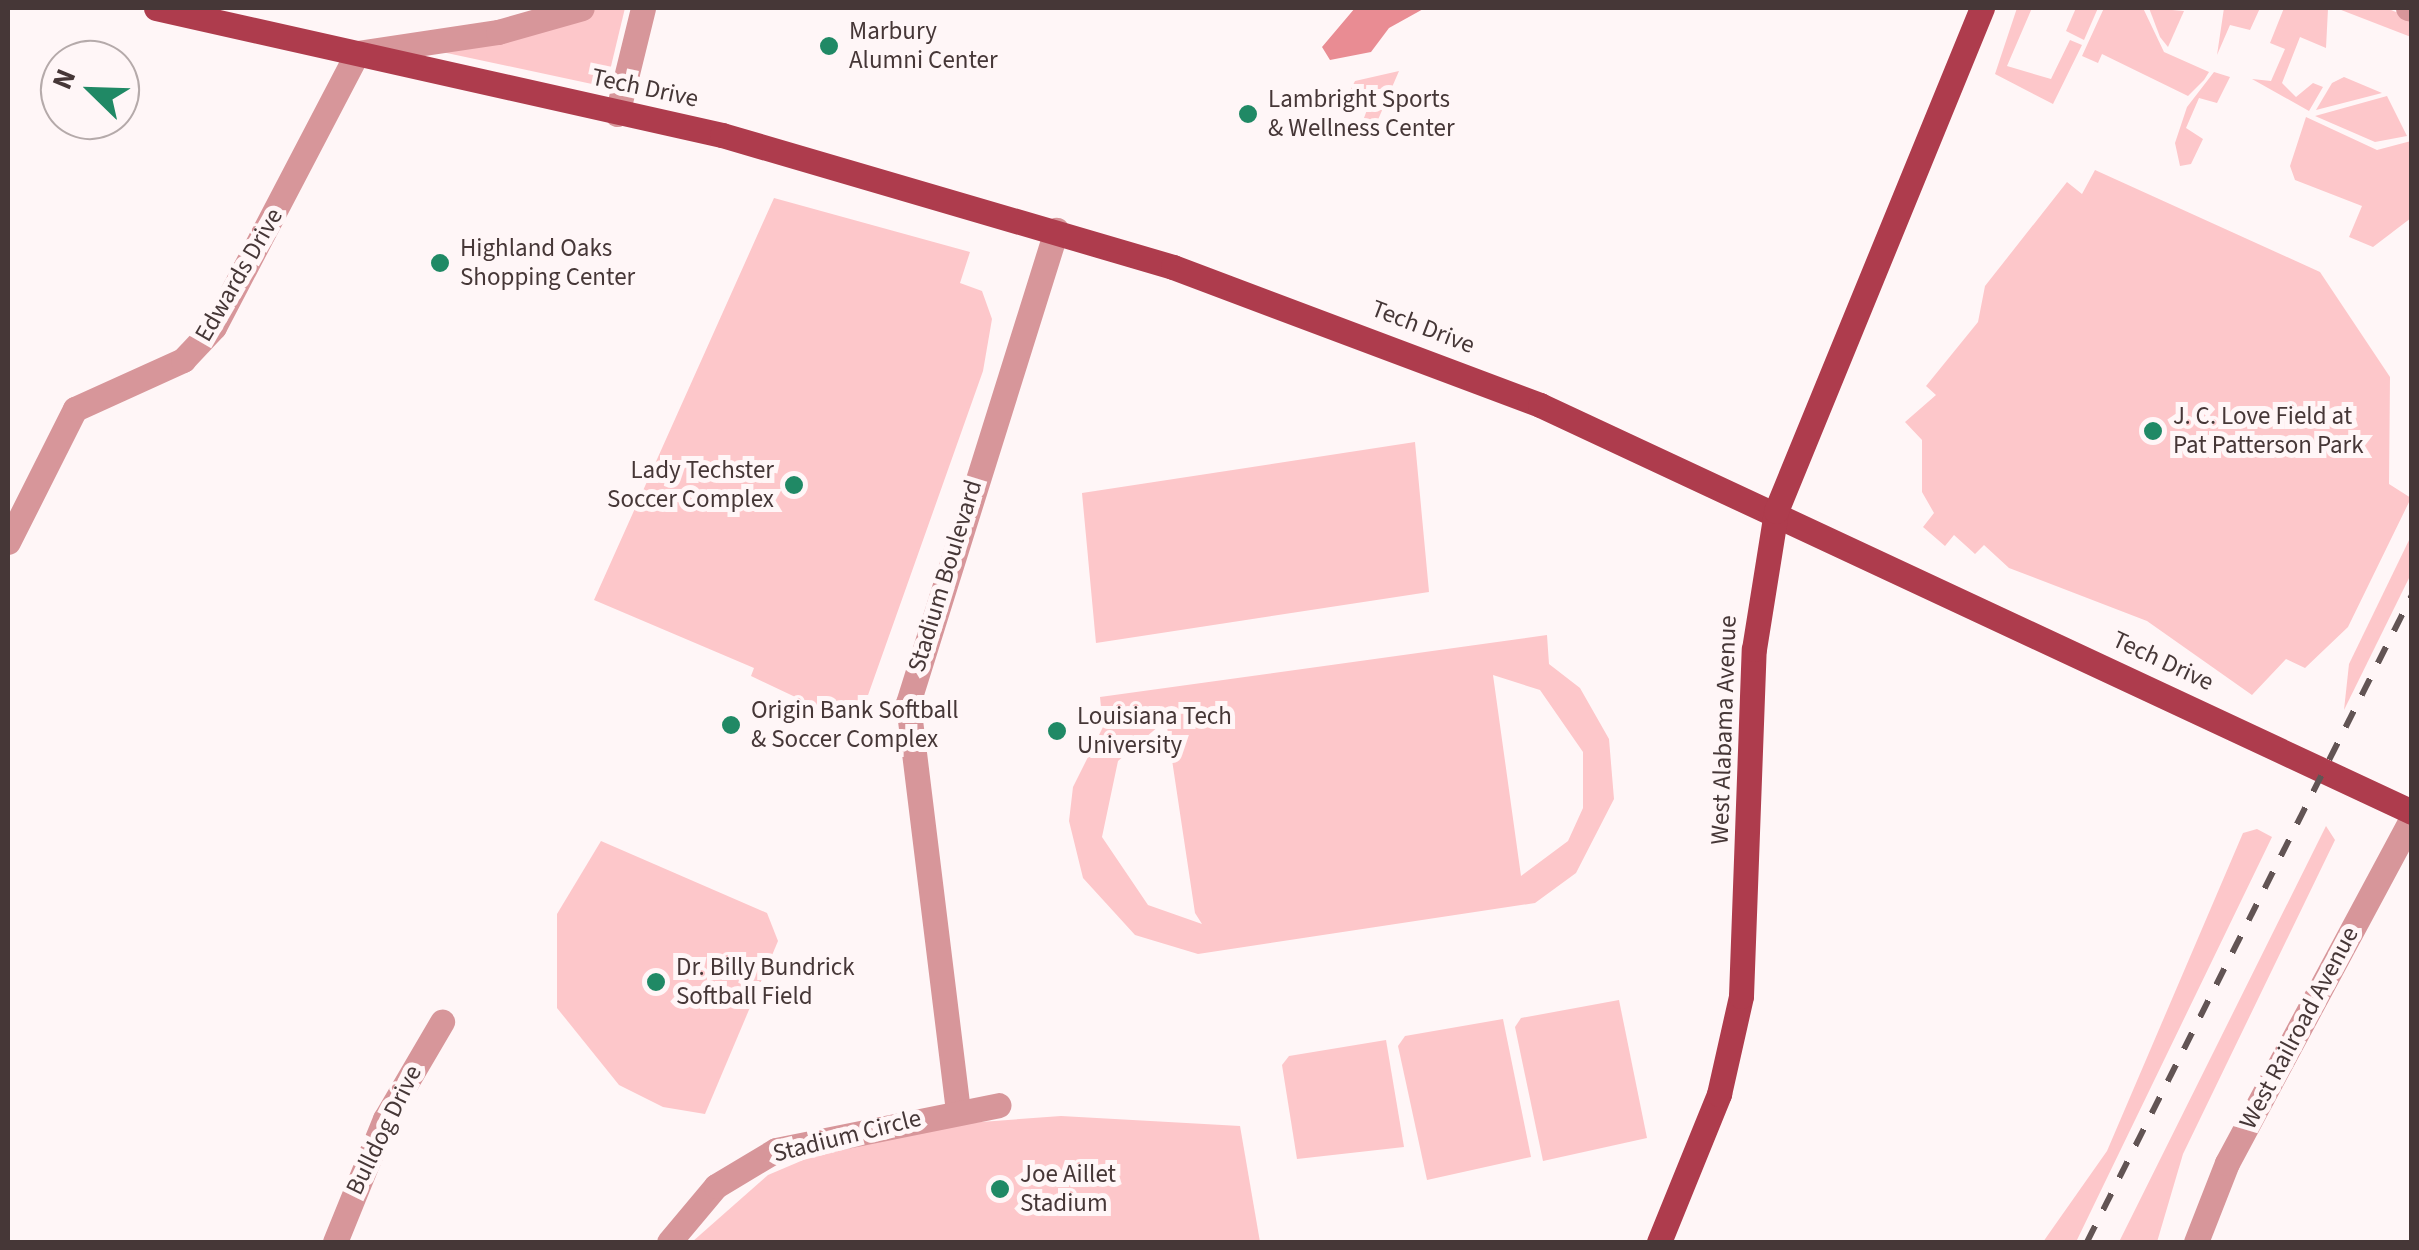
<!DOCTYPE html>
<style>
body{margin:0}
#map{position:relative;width:2419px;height:1250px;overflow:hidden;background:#fff6f7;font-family:"Source Sans 3",sans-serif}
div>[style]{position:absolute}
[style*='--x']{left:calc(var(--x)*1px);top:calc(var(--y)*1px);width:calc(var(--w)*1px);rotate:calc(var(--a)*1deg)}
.green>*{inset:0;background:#fdc7ca}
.water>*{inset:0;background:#e98c93}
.minor>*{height:25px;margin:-12.5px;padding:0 12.5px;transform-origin:12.5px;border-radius:12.5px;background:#d7969a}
.major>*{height:25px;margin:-12.5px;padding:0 12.5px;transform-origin:12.5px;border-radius:12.5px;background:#ae3c4d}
.rail>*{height:6px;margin-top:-3px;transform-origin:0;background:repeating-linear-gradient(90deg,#625454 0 18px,transparent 0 36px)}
.dots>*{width:28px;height:28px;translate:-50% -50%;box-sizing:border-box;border:5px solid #fff6f7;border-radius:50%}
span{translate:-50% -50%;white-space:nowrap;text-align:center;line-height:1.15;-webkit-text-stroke:10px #fff6f7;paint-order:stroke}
.poi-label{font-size:25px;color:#463737}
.left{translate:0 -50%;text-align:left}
.right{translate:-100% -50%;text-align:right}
.street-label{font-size:25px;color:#463737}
.frame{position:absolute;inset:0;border:10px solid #463737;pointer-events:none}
.north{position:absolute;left:40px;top:40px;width:100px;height:100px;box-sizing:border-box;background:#fff6f7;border:2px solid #b5aaaa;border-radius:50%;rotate:293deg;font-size:28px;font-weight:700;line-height:40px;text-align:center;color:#463737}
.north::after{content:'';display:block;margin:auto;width:35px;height:45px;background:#208965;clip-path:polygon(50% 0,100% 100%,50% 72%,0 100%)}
</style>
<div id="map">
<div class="green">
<div style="clip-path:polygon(595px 8px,625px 8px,606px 87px,442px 52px)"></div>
<div style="clip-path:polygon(2017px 8px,2032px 8px,2007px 66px,2051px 79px,2070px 40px,2082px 45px,2053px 104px,1995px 74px)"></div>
<div style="clip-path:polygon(2076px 8px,2098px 8px,2084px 40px,2066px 31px)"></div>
<div style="clip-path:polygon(2104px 8px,2143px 8px,2164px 52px,2209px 72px,2204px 80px,2188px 96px,2102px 54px,2098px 63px,2082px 56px)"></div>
<div style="clip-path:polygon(2149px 8px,2184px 11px,2168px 47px,2160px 37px)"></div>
<div style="clip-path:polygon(2224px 8px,2260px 8px,2250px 30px,2230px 25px,2217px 55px)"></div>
<div style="clip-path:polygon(2284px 8px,2328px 9px,2326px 48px,2300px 37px,2282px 83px,2296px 97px,2313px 83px,2323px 87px,2309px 111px,2252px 79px,2271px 81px,2285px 49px,2270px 43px)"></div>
<div style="clip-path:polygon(2336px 8px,2386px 8px,2411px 18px,2411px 37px)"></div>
<div style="clip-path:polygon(1399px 71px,1377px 122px,1361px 126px,1371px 99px,1350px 91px,1355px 81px)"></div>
<div style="clip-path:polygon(2214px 72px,2230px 77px,2217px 103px,2199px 98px,2186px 128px,2203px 139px,2191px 164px,2180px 166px,2175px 143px,2187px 107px)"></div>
<div style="clip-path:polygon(2344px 77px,2382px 93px,2316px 110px,2332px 83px)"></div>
<div style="clip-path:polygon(2387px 96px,2407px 136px,2375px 142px,2315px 116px)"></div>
<div style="clip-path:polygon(2306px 117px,2377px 150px,2411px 141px,2411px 218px,2373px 247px,2349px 237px,2362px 206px,2295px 180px,2290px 166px)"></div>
<div style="clip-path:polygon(2095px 170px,2320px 272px,2390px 377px,2389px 484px,2411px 498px,2348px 627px,2305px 668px,2286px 659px,2252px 695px,2147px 621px,2009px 568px,1984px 545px,1975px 554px,1954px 535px,1945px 546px,1923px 527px,1934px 513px,1922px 492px,1922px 440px,1905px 422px,1936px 395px,1926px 386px,1978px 322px,1985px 286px,2067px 182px,2082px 194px)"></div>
<div style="clip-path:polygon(774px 198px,970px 252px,960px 283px,982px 291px,992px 319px,983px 371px,867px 698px,827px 712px,751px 676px,754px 668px,594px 600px)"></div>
<div style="clip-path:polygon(1415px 442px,1429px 592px,1096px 643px,1082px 493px)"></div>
<div style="clip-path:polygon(2411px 536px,2411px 574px,2344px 710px,2349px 664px)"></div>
<div style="clip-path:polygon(evenodd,1547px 635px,1549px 664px,1580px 688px,1609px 739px,1614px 799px,1576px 873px,1535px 903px,1198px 954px,1135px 935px,1083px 878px,1069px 821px,1073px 787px,1103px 727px,1100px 697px,1547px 635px,1493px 675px,1540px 690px,1583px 752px,1583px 808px,1568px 841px,1521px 876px,1493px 675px,1547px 635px,1166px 720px,1195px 913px,1202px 924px,1148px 905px,1102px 837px,1118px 761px,1166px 720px)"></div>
<div style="clip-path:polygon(2326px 826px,2335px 840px,2183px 1154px,2157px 1242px,2119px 1242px)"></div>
<div style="clip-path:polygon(2257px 829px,2272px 837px,2076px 1242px,2043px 1242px,2107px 1151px,2243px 833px)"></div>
<div style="clip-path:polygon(601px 841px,767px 913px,778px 941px,705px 1114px,663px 1107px,619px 1085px,557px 1008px,557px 914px)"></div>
<div style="clip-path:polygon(1619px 1000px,1647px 1138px,1543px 1161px,1515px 1027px,1521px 1018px)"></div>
<div style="clip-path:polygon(1503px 1019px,1531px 1157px,1427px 1180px,1398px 1046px,1405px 1036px)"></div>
<div style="clip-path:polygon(1386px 1040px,1404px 1147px,1297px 1159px,1282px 1065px,1289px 1056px)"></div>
<div style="clip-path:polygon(1061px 1116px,1240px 1126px,1260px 1242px,692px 1242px,768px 1175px,808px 1158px,954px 1124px)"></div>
</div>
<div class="water">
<div style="clip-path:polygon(1355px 8px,1425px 8px,1389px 28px,1371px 52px,1330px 60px,1322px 47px)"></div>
</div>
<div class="minor">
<div style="--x:2408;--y:8;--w:4;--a:14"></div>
<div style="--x:617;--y:114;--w:109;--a:-76.2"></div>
<div style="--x:8;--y:542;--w:149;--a:-63.3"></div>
<div style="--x:75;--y:409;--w:119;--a:-24.4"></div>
<div style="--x:183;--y:360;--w:45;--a:-46.8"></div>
<div style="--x:214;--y:327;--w:309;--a:-62.4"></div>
<div style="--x:357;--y:53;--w:143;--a:-8.5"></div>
<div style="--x:498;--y:32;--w:87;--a:-15.9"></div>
<div style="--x:958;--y:1111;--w:411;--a:-97"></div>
<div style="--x:908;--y:703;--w:496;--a:-72.6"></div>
<div style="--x:335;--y:1242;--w:133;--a:-67.9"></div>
<div style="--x:385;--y:1119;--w:113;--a:-59.6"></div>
<div style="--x:669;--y:1242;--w:73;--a:-50"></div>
<div style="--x:716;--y:1186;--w:70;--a:-31"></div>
<div style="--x:776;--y:1150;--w:227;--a:-11.4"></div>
<div style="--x:2196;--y:1242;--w:85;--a:-68.6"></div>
<div style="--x:2227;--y:1163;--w:391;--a:-61.8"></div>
</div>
<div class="major">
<div style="--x:156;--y:8;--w:580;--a:12.65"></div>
<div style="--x:722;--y:135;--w:470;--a:16.3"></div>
<div style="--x:1173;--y:267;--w:392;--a:20.6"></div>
<div style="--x:1540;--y:405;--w:962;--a:25.02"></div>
<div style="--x:1659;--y:1242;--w:160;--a:-67.9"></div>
<div style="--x:1719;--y:1094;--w:100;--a:-77.3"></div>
<div style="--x:1741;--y:996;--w:347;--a:-87.9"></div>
<div style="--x:1754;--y:649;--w:140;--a:-80.9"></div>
<div style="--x:1776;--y:511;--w:544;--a:-67.73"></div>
</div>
<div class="rail">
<div style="--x:2087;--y:1242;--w:724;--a:-63.33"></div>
</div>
<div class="dots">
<div style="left:829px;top:46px;background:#208965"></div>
<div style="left:1248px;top:114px;background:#208965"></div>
<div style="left:440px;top:263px;background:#208965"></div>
<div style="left:2153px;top:431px;background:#208965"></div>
<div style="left:794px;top:485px;background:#208965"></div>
<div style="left:731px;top:725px;background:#208965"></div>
<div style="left:1057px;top:731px;background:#208965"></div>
<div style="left:656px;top:982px;background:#208965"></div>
<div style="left:1000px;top:1189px;background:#208965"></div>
</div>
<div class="poi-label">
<span class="left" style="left:849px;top:46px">Marbury<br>Alumni Center</span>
<span class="left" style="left:1268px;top:114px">Lambright Sports<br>&amp; Wellness Center</span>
<span class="left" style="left:460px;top:263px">Highland Oaks<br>Shopping Center</span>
<span class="left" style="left:2173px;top:431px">J. C. Love Field at<br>Pat Patterson Park</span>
<span class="right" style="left:774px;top:485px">Lady Techster<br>Soccer Complex</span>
<span class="left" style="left:751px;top:725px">Origin Bank Softball<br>&amp; Soccer Complex</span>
<span class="left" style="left:1077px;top:731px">Louisiana Tech<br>University</span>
<span class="left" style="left:676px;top:982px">Dr. Billy Bundrick<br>Softball Field</span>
<span class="left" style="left:1020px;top:1189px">Joe Aillet<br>Stadium</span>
</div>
<div class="street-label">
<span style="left:645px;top:88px;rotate:12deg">Tech Drive</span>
<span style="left:239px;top:275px;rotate:-60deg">Edwards Drive</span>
<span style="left:1423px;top:327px;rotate:21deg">Tech Drive</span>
<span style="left:945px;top:576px;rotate:-73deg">Stadium Boulevard</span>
<span style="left:2163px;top:661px;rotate:25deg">Tech Drive</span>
<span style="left:1724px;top:730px;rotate:-88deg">West Alabama Avenue</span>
<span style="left:2299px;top:1028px;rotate:-62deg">West Railroad Avenue</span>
<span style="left:384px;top:1130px;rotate:-64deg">Bulldog Drive</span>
<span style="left:847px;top:1136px;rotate:-14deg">Stadium Circle</span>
</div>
<div class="frame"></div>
<div class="north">N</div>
</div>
